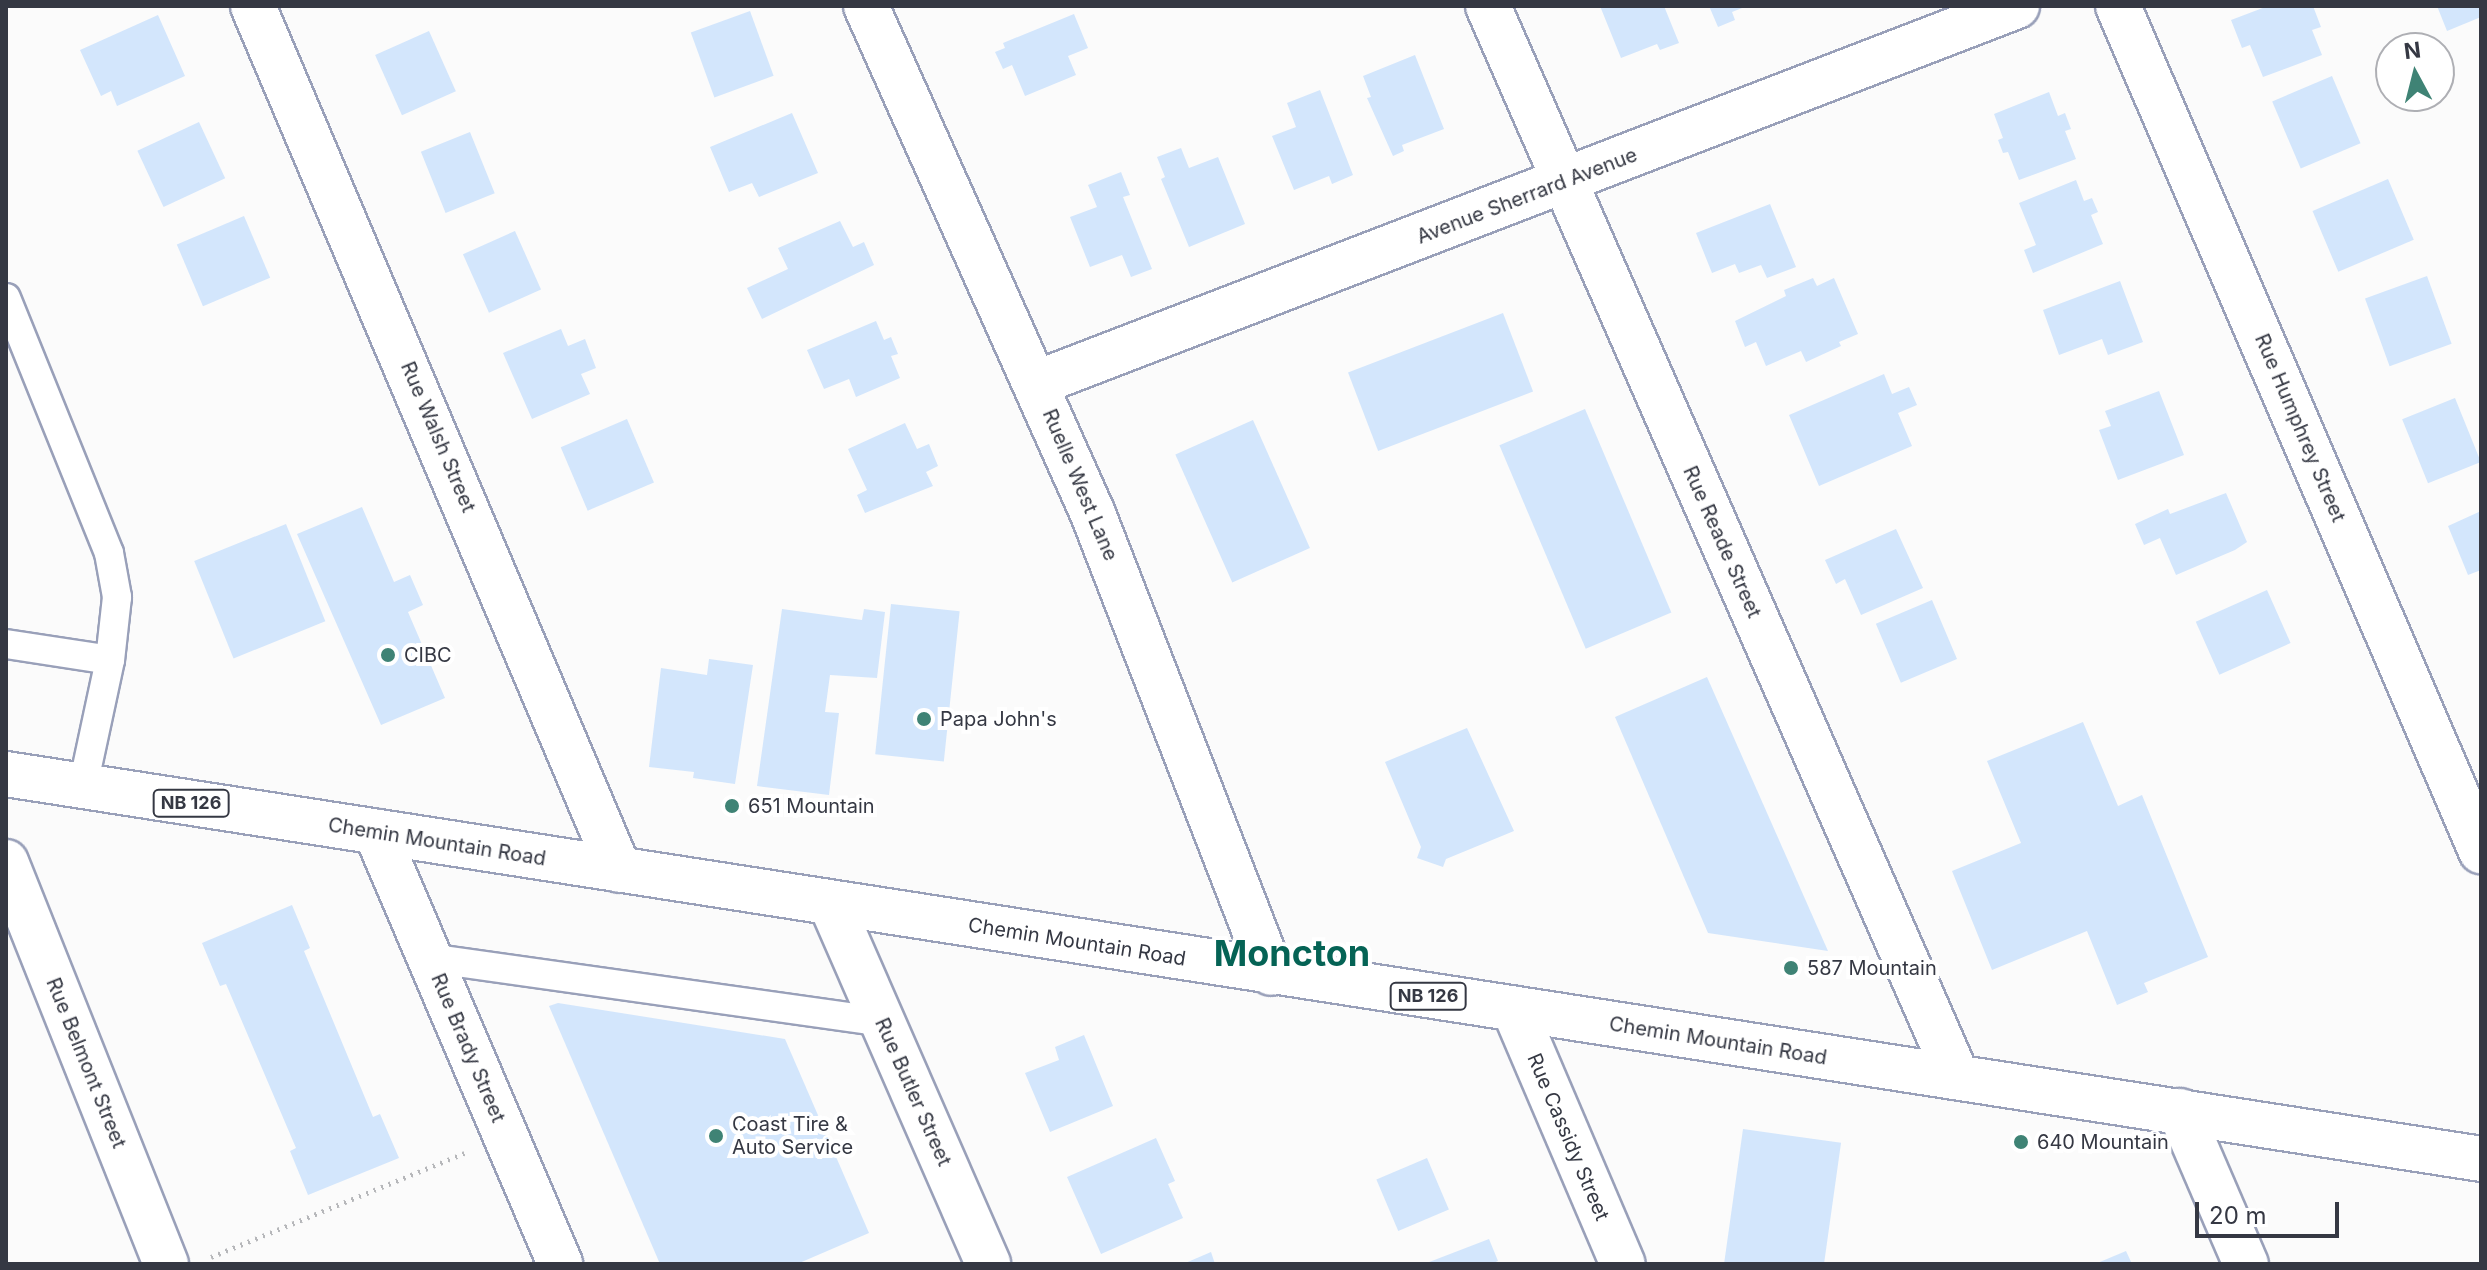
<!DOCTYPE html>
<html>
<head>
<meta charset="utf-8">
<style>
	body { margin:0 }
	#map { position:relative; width:2487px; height:1270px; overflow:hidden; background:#fbfbfb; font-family:Inter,sans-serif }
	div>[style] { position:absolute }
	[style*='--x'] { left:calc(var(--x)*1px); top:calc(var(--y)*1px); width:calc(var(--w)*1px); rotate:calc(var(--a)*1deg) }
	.building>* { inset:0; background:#d3e6fc; transform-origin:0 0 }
	.path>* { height:5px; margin-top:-2.5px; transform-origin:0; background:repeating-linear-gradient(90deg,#b6b7ba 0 2px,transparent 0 8px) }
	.roads { filter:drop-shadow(2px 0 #99a0b9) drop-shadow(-2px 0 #99a0b9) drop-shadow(0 2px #99a0b9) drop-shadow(0 -2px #99a0b9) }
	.lane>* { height:28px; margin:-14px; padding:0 14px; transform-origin:14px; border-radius:14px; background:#fff }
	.street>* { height:44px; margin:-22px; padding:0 22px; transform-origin:22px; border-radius:22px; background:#fff }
	.primary>* { height:44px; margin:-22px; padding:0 22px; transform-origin:22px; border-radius:22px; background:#fff }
	.dots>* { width:22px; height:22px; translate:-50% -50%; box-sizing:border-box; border:4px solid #fff; border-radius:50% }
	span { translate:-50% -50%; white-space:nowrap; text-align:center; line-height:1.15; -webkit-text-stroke:8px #fff; paint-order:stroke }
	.shield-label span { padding:2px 6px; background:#fff; border:2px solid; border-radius:6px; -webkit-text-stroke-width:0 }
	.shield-label { font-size:18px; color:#353843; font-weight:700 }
	.street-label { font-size:20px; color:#353843 }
	.poi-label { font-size:20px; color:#353843 }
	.left { translate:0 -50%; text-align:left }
	.town-label { font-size:36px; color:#056355; font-weight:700 }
	.frame { position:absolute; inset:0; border:8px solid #353843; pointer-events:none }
	.north { position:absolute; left:2375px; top:32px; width:80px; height:80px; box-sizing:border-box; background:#fff; border:2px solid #aeafb4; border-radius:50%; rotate:353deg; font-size:22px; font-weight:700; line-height:32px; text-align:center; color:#353843 }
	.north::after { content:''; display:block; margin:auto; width:28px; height:36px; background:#3f8375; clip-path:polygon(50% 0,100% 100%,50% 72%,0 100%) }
	.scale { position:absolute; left:2195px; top:1202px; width:144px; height:36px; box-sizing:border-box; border:4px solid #353843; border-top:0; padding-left:10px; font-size:24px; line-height:28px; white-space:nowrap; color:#353843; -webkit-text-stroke:6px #fff; paint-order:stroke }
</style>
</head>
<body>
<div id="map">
	<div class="building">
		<div style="clip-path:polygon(1600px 6px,1664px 6px,1679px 43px,1660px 50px,1657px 44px,1621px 58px)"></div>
		<div style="clip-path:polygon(1709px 6px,1747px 6px,1732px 12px,1735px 20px,1718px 27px)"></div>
		<div style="clip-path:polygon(2268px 6px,2313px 6px,2321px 27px,2312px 30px,2322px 55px,2263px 77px,2250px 45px,2242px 48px,2231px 20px)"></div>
		<div style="clip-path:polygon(2437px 6px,2481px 6px,2481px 17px,2447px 31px)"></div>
		<div style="left:750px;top:11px;width:69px;height:63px;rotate:70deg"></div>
		<div style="clip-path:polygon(1074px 14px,1088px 48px,1068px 56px,1076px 75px,1025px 96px,1012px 65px,1003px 69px,995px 52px,1005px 48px,1003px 43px)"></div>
		<div style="clip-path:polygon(158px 15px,185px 76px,117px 106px,111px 91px,101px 96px,80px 50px)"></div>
		<div style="left:429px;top:31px;width:66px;height:59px;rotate:66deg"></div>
		<div style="clip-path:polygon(1415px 55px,1444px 129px,1402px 145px,1404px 151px,1393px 156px,1367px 98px,1371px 97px,1363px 76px)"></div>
		<div style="left:2332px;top:76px;width:73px;height:65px;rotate:67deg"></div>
		<div style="clip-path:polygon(1320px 90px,1353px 175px,1332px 184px,1329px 176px,1294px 190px,1272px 136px,1296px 127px,1287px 103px)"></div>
		<div style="clip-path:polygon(2049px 92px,2058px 116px,2065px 113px,2071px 129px,2065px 131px,2076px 159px,2019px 180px,2008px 152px,2003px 153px,1998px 140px,2003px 138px,1994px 114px)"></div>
		<div style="clip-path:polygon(792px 113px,818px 173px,759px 197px,752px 183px,729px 192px,710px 147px)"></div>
		<div style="left:199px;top:122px;width:62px;height:68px;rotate:65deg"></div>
		<div style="left:470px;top:132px;width:66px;height:53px;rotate:68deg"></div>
		<div style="clip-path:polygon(1181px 148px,1189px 168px,1218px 157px,1245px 224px,1189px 247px,1161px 179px,1165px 177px,1157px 157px)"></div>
		<div style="clip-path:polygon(1121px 172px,1130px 195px,1123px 197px,1152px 269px,1131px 277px,1122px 255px,1090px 267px,1070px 217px,1097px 207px,1088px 185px)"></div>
		<div style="left:2388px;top:179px;width:66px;height:82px;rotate:67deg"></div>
		<div style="clip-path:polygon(2076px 180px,2084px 201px,2092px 198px,2098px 212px,2091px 215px,2103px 244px,2033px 273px,2024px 250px,2036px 245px,2019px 203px)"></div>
		<div style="clip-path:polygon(1770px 204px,1796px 267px,1767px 278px,1761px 265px,1739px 273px,1735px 264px,1712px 273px,1696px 233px)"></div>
		<div style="left:244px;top:216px;width:67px;height:73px;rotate:67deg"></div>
		<div style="clip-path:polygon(840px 221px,853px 247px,864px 242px,874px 265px,762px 319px,747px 288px,788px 269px,778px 248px)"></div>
		<div style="left:515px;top:231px;width:64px;height:57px;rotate:66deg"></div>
		<div style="left:2427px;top:276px;width:72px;height:66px;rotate:70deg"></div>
		<div style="clip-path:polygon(1813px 278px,1817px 286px,1834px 278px,1858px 334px,1839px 342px,1841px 346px,1806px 362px,1801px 351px,1766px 366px,1756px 342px,1745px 347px,1735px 321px,1786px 296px,1784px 290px)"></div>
		<div style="clip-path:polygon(2120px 281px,2143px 342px,2108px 355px,2102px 339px,2059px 355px,2043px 310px)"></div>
		<div style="left:1503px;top:313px;width:84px;height:166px;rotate:69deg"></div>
		<div style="clip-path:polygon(876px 321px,884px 340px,891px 337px,898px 354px,891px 356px,900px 378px,856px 397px,849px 379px,824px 389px,807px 350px)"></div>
		<div style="clip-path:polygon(561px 329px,568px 346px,585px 339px,596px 368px,581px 374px,590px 394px,532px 419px,503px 353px)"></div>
		<div style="clip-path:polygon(1884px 374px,1892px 394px,1909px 387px,1917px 405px,1898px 413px,1912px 446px,1819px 486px,1789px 415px)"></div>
		<div style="clip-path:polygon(2159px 391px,2184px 455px,2118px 480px,2099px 430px,2111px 426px,2105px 411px)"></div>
		<div style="left:2455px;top:398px;width:69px;height:57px;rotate:68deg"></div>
		<div style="left:1585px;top:409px;width:221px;height:93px;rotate:67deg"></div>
		<div style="left:627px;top:419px;width:69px;height:72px;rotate:67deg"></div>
		<div style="left:1253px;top:420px;width:140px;height:85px;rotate:66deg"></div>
		<div style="clip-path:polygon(905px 423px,917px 449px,929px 444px,938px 466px,926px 472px,933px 486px,865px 513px,857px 495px,867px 490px,848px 449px)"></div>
		<div style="clip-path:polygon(2226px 493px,2247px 542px,2235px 550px,2176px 575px,2160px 538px,2144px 545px,2135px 524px,2168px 509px,2170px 514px)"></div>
		<div style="clip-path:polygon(362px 507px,394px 582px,410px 575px,423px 605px,408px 612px,445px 698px,381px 725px,297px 534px)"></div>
		<div style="clip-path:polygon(2481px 511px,2481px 570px,2468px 575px,2448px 526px)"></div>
		<div style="left:286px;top:524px;width:105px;height:99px;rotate:68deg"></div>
		<div style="clip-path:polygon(1896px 529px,1923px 588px,1861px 615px,1845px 579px,1836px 584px,1825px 560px)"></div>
		<div style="left:2267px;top:590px;width:58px;height:78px;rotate:66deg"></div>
		<div style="left:1932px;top:600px;width:64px;height:61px;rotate:67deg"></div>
		<div style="left:891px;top:604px;width:69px;height:151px;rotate:6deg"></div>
		<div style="clip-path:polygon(782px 609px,862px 620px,864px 609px,885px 612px,877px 678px,830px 675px,825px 712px,839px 713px,829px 795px,757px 786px)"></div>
		<div style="clip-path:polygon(709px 659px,753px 665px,735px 784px,693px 778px,694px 772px,649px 767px,661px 668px,707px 675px)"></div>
		<div style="clip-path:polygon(1707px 677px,1828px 951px,1708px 933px,1615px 717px)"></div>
		<div style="clip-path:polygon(2083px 722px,2118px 806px,2142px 795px,2208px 957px,2144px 983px,2148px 992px,2117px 1005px,2087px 931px,1992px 970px,1952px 871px,2021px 843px,1987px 761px)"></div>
		<div style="clip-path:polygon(1467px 728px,1514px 831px,1446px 859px,1443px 867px,1417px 858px,1421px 847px,1385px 762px)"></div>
		<div style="clip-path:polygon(292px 905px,310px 948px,304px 951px,373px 1117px,380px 1114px,399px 1158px,308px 1195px,290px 1151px,296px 1148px,226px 984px,220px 986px,202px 943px)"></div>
		<div style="clip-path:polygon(558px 1003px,785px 1039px,869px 1233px,797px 1264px,660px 1264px,549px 1006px)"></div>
		<div style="clip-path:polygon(1084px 1035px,1113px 1106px,1050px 1132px,1025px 1073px,1059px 1060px,1055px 1047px)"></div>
		<div style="left:1743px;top:1129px;width:99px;height:136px;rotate:8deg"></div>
		<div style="clip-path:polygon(1156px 1138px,1175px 1181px,1168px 1184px,1183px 1218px,1101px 1254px,1067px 1177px)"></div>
		<div style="left:1427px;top:1158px;width:56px;height:55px;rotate:67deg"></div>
		<div style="clip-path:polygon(1489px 1239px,1498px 1261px,1491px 1264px,1424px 1264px)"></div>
		<div style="clip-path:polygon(2126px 1251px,2132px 1264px,2095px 1264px)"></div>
		<div style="clip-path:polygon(1211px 1252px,1215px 1264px,1183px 1264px)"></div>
	</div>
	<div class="path">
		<div style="--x:211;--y:1257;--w:274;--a:-22.3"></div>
	</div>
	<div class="roads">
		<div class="lane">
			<div style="--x:6;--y:298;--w:275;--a:68"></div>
			<div style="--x:109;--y:553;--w:45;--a:79.7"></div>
			<div style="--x:117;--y:597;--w:63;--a:96.3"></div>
			<div style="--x:110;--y:660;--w:129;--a:102.1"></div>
			<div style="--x:6;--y:644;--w:105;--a:8.7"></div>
			<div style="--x:429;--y:958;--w:457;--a:8"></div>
		</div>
		<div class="street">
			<div style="--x:253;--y:6;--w:938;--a:67.04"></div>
			<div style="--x:866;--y:6;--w:556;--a:65.92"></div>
			<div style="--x:1093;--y:514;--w:492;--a:68.8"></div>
			<div style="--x:1488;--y:6;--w:1169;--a:66.35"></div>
			<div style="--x:2118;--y:6;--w:920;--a:66.75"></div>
			<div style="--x:1037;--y:383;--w:1050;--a:-21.04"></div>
			<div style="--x:376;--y:832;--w:470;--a:66.9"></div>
			<div style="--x:6;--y:862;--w:433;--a:68.3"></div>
			<div style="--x:831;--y:904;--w:393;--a:66.4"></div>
			<div style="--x:1514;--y:1009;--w:277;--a:66.9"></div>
			<div style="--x:2180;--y:1111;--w:167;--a:66.7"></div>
		</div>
		<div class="primary">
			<div style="--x:6;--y:774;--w:2505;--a:8.84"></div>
		</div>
	</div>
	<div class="dots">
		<div style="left:388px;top:655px;background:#3f8375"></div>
		<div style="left:924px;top:719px;background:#3f8375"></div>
		<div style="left:732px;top:806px;background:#3f8375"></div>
		<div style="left:1791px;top:968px;background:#3f8375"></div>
		<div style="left:716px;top:1136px;background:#3f8375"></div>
		<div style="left:2021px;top:1142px;background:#3f8375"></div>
	</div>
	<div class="shield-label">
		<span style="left:191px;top:803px">NB 126</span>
		<span style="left:1428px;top:996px">NB 126</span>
	</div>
	<div class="street-label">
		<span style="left:1527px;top:196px;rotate:-21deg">Avenue Sherrard Avenue</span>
		<span style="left:2300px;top:428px;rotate:67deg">Rue Humphrey Street</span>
		<span style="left:438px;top:437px;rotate:67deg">Rue Walsh Street</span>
		<span style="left:1080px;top:485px;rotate:67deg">Ruelle West Lane</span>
		<span style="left:1722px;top:542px;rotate:66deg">Rue Reade Street</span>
		<span style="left:437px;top:842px;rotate:9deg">Chemin Mountain Road</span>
		<span style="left:1077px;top:942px;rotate:9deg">Chemin Mountain Road</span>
		<span style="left:1718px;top:1041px;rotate:9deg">Chemin Mountain Road</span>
		<span style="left:468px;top:1048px;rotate:67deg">Rue Brady Street</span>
		<span style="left:86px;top:1063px;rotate:68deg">Rue Belmont Street</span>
		<span style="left:913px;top:1092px;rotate:66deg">Rue Butler Street</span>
		<span style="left:1568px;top:1137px;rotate:67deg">Rue Cassidy Street</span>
	</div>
	<div class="poi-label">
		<span class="left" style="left:404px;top:655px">CIBC</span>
		<span class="left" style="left:940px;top:719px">Papa John's</span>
		<span class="left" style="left:748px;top:806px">651 Mountain</span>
		<span class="left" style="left:1807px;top:968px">587 Mountain</span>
		<span class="left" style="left:732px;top:1136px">Coast Tire &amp;<br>Auto Service</span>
		<span class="left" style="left:2037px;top:1142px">640 Mountain</span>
	</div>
	<div class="town-label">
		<span style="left:1292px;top:954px">Moncton</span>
	</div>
	<div class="frame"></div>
	<div class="north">N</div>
	<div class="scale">20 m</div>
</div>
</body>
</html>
